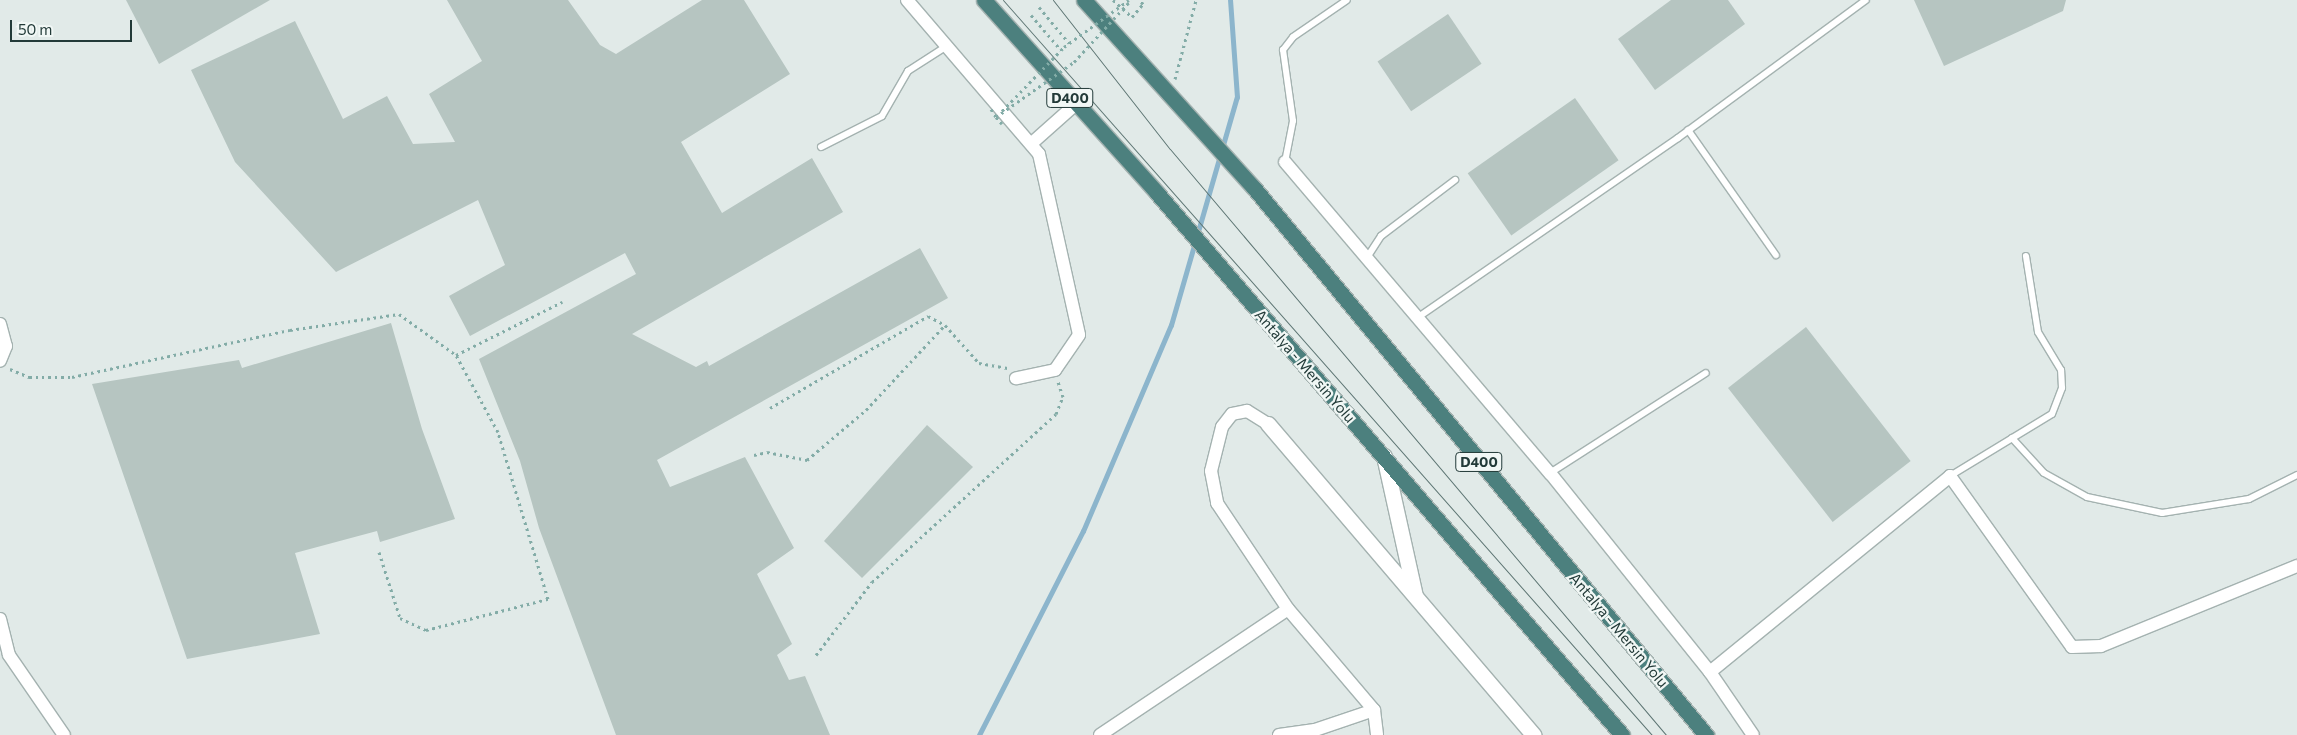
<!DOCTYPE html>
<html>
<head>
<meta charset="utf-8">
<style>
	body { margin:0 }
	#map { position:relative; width:2297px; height:735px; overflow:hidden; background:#e1eae8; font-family:Commissioner,sans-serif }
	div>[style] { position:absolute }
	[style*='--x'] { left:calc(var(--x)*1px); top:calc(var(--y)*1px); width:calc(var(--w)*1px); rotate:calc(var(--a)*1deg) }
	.stream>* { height:5px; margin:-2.5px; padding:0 2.5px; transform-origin:2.5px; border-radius:2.5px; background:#8cb5cc }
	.building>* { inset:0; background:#b6c5c1; transform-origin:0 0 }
	.path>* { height:3px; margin-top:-1.5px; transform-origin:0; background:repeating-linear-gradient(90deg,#83aca7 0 2.5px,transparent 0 6.5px) }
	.roads { filter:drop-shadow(1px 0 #a4b2b0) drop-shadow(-1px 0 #a4b2b0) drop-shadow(0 1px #a4b2b0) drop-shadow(0 -1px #a4b2b0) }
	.service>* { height:6px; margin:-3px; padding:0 3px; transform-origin:3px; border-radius:3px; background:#fff }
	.minor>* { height:12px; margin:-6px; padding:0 6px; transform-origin:6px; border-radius:6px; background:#fff }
	.tertiary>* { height:15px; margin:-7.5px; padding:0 7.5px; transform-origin:7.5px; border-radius:7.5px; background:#fff }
	.trunk>* { height:15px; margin:-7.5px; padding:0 7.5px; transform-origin:7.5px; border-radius:7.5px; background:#4c807e }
	.tram>* { height:1px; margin:-0.5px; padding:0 0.5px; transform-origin:0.5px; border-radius:0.5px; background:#5d7573 }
	.path-bridge>* { height:3px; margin-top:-1.5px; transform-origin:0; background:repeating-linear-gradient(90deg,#83aca7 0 2.5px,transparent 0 6.5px) }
	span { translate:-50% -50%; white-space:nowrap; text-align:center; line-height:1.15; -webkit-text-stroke:4.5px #f1f7f5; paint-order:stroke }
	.shield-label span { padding:1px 4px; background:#f1f7f5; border:1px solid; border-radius:4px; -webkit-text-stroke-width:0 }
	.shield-label { font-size:14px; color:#223a38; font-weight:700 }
	.street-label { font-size:15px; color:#223a38 }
	.scale { position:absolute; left:10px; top:20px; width:122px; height:22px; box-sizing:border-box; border:2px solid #223a38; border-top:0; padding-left:6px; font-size:15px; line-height:18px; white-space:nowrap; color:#223a38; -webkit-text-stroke:4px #f1f7f5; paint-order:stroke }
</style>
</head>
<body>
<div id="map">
	<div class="stream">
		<div style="--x:979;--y:735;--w:229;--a:-63"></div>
		<div style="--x:1083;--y:531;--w:224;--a:-66.9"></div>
		<div style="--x:1171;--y:325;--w:237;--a:-73.9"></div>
		<div style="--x:1237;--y:97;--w:97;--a:-94.1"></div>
	</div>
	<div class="building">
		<div style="clip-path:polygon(126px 0,270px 0,159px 64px)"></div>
		<div style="clip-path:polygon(447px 0,568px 0,600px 45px,616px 54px,702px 0,744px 0,790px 74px,681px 142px,722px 213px,812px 158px,843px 212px,632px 334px,696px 367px,707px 361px,709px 366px,920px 248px,948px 298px,657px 460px,670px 487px,745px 457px,794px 548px,757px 574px,792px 644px,777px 655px,789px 680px,805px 676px,830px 735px,616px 735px,539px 528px,520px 461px,479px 359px,636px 274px,625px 253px,470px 336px,449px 296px,505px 265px,478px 200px,336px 272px,235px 162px,191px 70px,295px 21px,343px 119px,387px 96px,413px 144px,455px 142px,429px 94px,482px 61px)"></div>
		<div style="clip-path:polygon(1671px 0,1728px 0,1745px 24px,1655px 90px,1618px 39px)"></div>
		<div style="clip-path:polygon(1914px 0,2066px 0,2063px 11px,1944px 66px)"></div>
		<div style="left:1448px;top:14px;width:60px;height:85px;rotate:56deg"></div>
		<div style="left:1575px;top:98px;width:76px;height:131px;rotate:55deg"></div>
		<div style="clip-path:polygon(391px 323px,422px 429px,455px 519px,380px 542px,377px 531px,295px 553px,320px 634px,187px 659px,92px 384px,239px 360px,242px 368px)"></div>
		<div style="left:1806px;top:327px;width:170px;height:99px;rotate:52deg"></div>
		<div style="clip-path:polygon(927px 425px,973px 467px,862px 578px,824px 541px)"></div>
	</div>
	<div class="path">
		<div style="--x:1113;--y:0;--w:25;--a:42"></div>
		<div style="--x:1132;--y:17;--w:17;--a:-50"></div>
		<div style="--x:1143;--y:4;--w:5;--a:-127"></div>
		<div style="--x:1039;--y:7;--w:47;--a:50.2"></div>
		<div style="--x:1031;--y:15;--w:46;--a:49.4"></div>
		<div style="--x:1175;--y:79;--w:82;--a:-75.1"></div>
		<div style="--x:10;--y:369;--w:21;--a:23"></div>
		<div style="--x:29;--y:377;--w:43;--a:0"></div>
		<div style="--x:72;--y:377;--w:223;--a:-12.2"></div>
		<div style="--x:290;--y:330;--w:110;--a:-8.4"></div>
		<div style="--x:399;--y:314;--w:70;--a:35.7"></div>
		<div style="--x:456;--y:355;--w:119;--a:-26.6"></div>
		<div style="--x:770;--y:408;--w:183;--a:-30.2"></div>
		<div style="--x:928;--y:316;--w:19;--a:28"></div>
		<div style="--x:754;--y:455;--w:13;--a:-13"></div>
		<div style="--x:767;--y:452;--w:41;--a:11.3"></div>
		<div style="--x:807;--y:460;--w:77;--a:-40.3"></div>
		<div style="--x:866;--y:410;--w:116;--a:-47.1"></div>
		<div style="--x:945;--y:325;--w:51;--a:48.2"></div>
		<div style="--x:979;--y:363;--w:29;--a:10"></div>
		<div style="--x:379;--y:552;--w:69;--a:72.3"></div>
		<div style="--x:400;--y:618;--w:29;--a:25"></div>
		<div style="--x:426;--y:630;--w:126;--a:-14.3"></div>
		<div style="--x:548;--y:599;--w:174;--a:-106.7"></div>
		<div style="--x:498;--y:432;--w:88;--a:-118.6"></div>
		<div style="--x:816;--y:655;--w:92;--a:-52.5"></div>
		<div style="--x:872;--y:582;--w:249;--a:-42.4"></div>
		<div style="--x:1056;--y:414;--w:18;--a:-68"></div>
		<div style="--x:1063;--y:397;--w:16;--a:-108"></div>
	</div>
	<div class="roads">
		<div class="service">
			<div style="--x:1688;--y:130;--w:153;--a:54.9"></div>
			<div style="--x:821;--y:147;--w:68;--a:-26.9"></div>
			<div style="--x:882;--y:116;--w:52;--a:-60"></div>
			<div style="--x:908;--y:71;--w:46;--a:-32.7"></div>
			<div style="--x:1285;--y:162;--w:42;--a:-79"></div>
			<div style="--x:1293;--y:121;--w:72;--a:-98"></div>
			<div style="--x:1283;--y:50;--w:16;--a:-52"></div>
			<div style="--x:1293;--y:37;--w:65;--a:-34.4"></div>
			<div style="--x:1368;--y:256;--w:24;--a:-57"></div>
			<div style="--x:1381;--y:236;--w:93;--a:-37.1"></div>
			<div style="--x:1417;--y:318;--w:317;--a:-34.6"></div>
			<div style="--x:1678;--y:138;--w:233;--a:-36.3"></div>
			<div style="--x:2012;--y:438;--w:47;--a:47.6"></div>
			<div style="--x:2044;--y:473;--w:49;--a:29.2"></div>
			<div style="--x:2087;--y:497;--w:77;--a:12"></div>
			<div style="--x:2162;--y:513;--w:88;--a:-9.1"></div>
			<div style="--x:2249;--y:499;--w:54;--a:-26.6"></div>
			<div style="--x:1550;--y:473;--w:185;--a:-32.7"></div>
			<div style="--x:1950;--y:476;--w:119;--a:-31.3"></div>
			<div style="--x:2052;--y:414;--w:28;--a:-69"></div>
			<div style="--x:2062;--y:388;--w:18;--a:-93"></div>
			<div style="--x:2061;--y:370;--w:44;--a:-121.2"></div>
			<div style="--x:2038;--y:332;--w:77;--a:-99"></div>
		</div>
		<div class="minor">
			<div style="--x:907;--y:0;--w:203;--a:49.4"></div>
			<div style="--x:1039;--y:154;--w:185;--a:77.5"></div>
			<div style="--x:1079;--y:335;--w:42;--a:124.4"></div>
			<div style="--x:1055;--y:370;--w:40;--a:168"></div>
			<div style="--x:1032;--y:143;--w:59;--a:-41.6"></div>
			<div style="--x:1285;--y:162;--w:409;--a:49.6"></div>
			<div style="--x:1550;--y:473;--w:255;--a:51.2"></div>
			<div style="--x:1710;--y:672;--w:76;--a:55.7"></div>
			<div style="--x:0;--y:324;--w:23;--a:75"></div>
			<div style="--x:6;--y:346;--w:16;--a:112"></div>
			<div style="--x:1268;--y:424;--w:25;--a:-148"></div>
			<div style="--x:1247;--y:411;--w:15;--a:169"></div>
			<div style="--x:1232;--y:414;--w:16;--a:128"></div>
			<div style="--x:1222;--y:427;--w:45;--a:104"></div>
			<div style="--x:1211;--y:471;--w:33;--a:79"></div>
			<div style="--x:1217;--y:503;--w:128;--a:56.2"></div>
			<div style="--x:1288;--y:609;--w:133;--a:49.6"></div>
			<div style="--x:1374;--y:710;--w:25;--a:83"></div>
			<div style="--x:0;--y:619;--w:37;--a:76"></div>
			<div style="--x:9;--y:655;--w:97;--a:55.5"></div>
			<div style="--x:1710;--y:672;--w:310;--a:-39.2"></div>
			<div style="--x:1950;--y:476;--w:210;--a:54.5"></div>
			<div style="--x:2072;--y:647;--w:29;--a:-2"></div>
			<div style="--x:2101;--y:646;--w:212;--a:-22.2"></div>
			<div style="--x:1100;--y:735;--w:226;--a:-33.8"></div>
			<div style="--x:1279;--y:735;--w:36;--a:-8"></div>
			<div style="--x:1315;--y:730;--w:62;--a:-18.7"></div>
		</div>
		<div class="tertiary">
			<div style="--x:1268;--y:424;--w:409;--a:49.5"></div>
			<div style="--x:1384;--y:456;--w:143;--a:77.5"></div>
		</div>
		<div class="trunk">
			<div style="--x:984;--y:0;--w:259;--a:48.1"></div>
			<div style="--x:1157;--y:193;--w:714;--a:49.37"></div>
			<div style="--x:1084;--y:0;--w:253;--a:47.9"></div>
			<div style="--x:1254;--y:188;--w:710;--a:50.43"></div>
		</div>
	</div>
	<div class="tram">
		<div style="--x:1003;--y:0;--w:981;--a:48.56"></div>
		<div style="--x:1053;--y:0;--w:189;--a:51.9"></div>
		<div style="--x:1170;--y:149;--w:768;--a:49.75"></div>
	</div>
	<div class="path-bridge">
		<div style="--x:991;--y:109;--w:9;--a:58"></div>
		<div style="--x:996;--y:117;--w:95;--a:-35.2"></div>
		<div style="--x:1074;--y:62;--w:84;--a:-47.4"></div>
		<div style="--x:1002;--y:111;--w:89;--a:-45.9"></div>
		<div style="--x:1064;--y:47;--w:80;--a:-35.9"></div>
		<div style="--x:996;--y:117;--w:9;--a:49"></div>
	</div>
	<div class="shield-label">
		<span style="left:1070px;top:98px">D400</span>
		<span style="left:1479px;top:462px">D400</span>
	</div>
	<div class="street-label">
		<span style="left:1305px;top:366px;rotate:49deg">Antalya - Mersin Yolu</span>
		<span style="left:1619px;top:630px;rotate:50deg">Antalya - Mersin Yolu</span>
	</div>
	<div class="scale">50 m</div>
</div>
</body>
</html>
